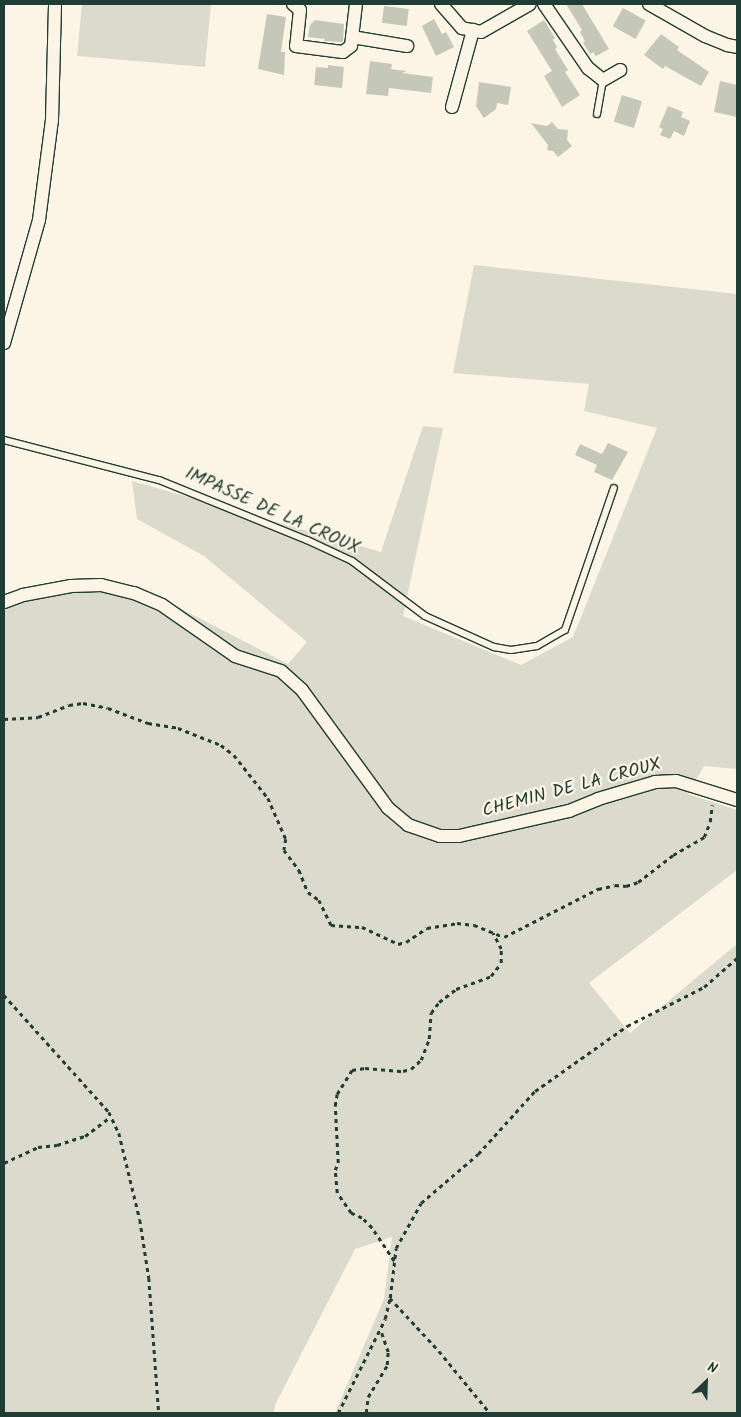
<!DOCTYPE html>
<html>
<head>
<meta charset="utf-8">
<style>
	body { margin:0 }
	#map { position:relative; width:741px; height:1417px; overflow:hidden; background:#fcf5e5; font-family:Kalam,sans-serif }
	div>[style] { position:absolute }
	[style*='--x'] { left:calc(var(--x)*1px); top:calc(var(--y)*1px); width:calc(var(--w)*1px); rotate:calc(var(--a)*1deg) }
	.green>* { inset:0; background:#dcdacc }
	.building>* { inset:0; background:#c5c7b9; transform-origin:0 0 }
	.path>* { height:2.5px; margin-top:-1.25px; transform-origin:0; background:repeating-linear-gradient(90deg,#1f3d34 0 4px,transparent 0 8px) }
	.roads { filter:drop-shadow(1px 0 #1f3d34) drop-shadow(-1px 0 #1f3d34) drop-shadow(0 1px #1f3d34) drop-shadow(0 -1px #1f3d34) }
	.lane>* { height:6px; margin:-3px; padding:0 3px; transform-origin:3px; border-radius:3px; background:#fcf5e5 }
	.street>* { height:12px; margin:-6px; padding:0 6px; transform-origin:6px; border-radius:6px; background:#fcf5e5 }
	span { translate:-50% -50%; white-space:nowrap; text-align:center; line-height:1.15; -webkit-text-stroke:4.5px #fcf5e5; paint-order:stroke }
	.street-label { font-size:18px; color:#1f3d34 }
	.frame { position:absolute; inset:0; border:5px solid #1f3d34; pointer-events:none }
	.north { position:absolute; left:681px; top:1357px; width:50px; height:50px; -webkit-text-stroke:4px #fcf5e5; paint-order:stroke; rotate:24deg; font-size:14px; font-weight:700; line-height:20px; text-align:center; color:#1f3d34 }
	.north::after { content:''; display:block; margin:auto; width:18px; height:22px; background:#1f3d34; clip-path:polygon(50% 0,100% 100%,50% 72%,0 100%) }
</style>
</head>
<body>
<div id="map">
	<div class="green">
		<div style="clip-path:polygon(82px 4px,211px 4px,205px 67px,77px 56px)"></div>
		<div style="clip-path:polygon(474px 265px,737px 294px,737px 769px,704px 766px,688px 794px,737px 810px,737px 870px,589px 983px,630px 1033px,737px 944px,737px 1413px,335px 1413px,384px 1299px,392px 1237px,355px 1249px,275px 1405px,274px 1413px,4px 1413px,4px 607px,56px 591px,143px 589px,288px 664px,307px 642px,204px 556px,137px 519px,132px 481px,381px 552px,423px 426px,443px 428px,403px 616px,521px 665px,573px 637px,657px 428px,584px 411px,589px 384px,453px 373px)"></div>
	</div>
	<div class="building">
		<div style="clip-path:polygon(566px 4px,582px 4px,609px 49px,596px 56px,593px 52px,590px 54px,583px 43px,585px 41px,580px 32px,582px 30px)"></div>
		<div style="left:384px;top:6px;width:25px;height:17px;rotate:7deg"></div>
		<div style="left:623px;top:8px;width:26px;height:21px;rotate:29deg"></div>
		<div style="clip-path:polygon(267px 14px,286px 17px,281px 52px,285px 52px,284px 75px,258px 69px)"></div>
		<div style="clip-path:polygon(434px 19px,442px 34px,446px 32px,454px 47px,436px 56px,422px 26px)"></div>
		<div style="clip-path:polygon(315px 20px,344px 24px,343px 42px,324px 41px,325px 39px,308px 37px,310px 25px)"></div>
		<div style="clip-path:polygon(544px 20px,555px 38px,553px 40px,557px 47px,555px 49px,568px 70px,565px 72px,580px 95px,562px 107px,544px 76px,552px 71px,527px 31px)"></div>
		<div style="clip-path:polygon(661px 34px,679px 47px,677px 50px,709px 72px,701px 86px,665px 66px,663px 69px,644px 55px)"></div>
		<div style="clip-path:polygon(370px 61px,392px 64px,391px 69px,407px 71px,402px 73px,433px 77px,431px 93px,389px 88px,388px 96px,366px 94px)"></div>
		<div style="clip-path:polygon(328px 65px,344px 67px,342px 88px,314px 85px,316px 67px,328px 68px)"></div>
		<div style="clip-path:polygon(720px 81px,737px 85px,737px 117px,714px 112px)"></div>
		<div style="clip-path:polygon(479px 82px,511px 87px,508px 105px,497px 103px,496px 109px,484px 118px,476px 106px)"></div>
		<div style="left:622px;top:95px;width:21px;height:28px;rotate:17deg"></div>
		<div style="clip-path:polygon(668px 106px,683px 112px,681px 117px,690px 121px,684px 136px,674px 131px,670px 139px,660px 135px,663px 129px,659px 127px)"></div>
		<div style="clip-path:polygon(552px 122px,558px 129px,568px 130px,567px 140px,572px 146px,558px 157px,553px 151px,547px 150px,548px 145px,531px 123px,547px 126px)"></div>
		<div style="clip-path:polygon(608px 443px,628px 452px,612px 480px,594px 472px,597px 465px,575px 455px,580px 444px,602px 454px)"></div>
	</div>
	<div class="path">
		<div style="--x:4;--y:719;--w:34;--a:-3"></div>
		<div style="--x:38;--y:717;--w:33;--a:-21"></div>
		<div style="--x:69;--y:705;--w:14;--a:-8"></div>
		<div style="--x:83;--y:703;--w:25;--a:11"></div>
		<div style="--x:108;--y:708;--w:43;--a:20.6"></div>
		<div style="--x:148;--y:723;--w:30;--a:9"></div>
		<div style="--x:178;--y:728;--w:46;--a:21.6"></div>
		<div style="--x:221;--y:745;--w:16;--a:38"></div>
		<div style="--x:234;--y:755;--w:55;--a:51.7"></div>
		<div style="--x:268;--y:798;--w:45;--a:66.3"></div>
		<div style="--x:286;--y:839;--w:11;--a:100"></div>
		<div style="--x:284;--y:850;--w:25;--a:53"></div>
		<div style="--x:299;--y:870;--w:24;--a:68"></div>
		<div style="--x:308;--y:892;--w:14;--a:36"></div>
		<div style="--x:319;--y:900;--w:28;--a:64"></div>
		<div style="--x:331;--y:925;--w:31;--a:4"></div>
		<div style="--x:362;--y:927;--w:40;--a:25"></div>
		<div style="--x:398;--y:944;--w:8;--a:-14"></div>
		<div style="--x:406;--y:942;--w:25;--a:-34"></div>
		<div style="--x:427;--y:928;--w:30;--a:-9"></div>
		<div style="--x:457;--y:923;--w:17;--a:7"></div>
		<div style="--x:474;--y:925;--w:32;--a:22"></div>
		<div style="--x:504;--y:937;--w:106;--a:-27.1"></div>
		<div style="--x:598;--y:889;--w:17;--a:-13"></div>
		<div style="--x:615;--y:885;--w:11;--a:5"></div>
		<div style="--x:626;--y:886;--w:13;--a:-18"></div>
		<div style="--x:638;--y:882;--w:44;--a:-37.6"></div>
		<div style="--x:673;--y:855;--w:36;--a:-30"></div>
		<div style="--x:704;--y:837;--w:16;--a:-68"></div>
		<div style="--x:710;--y:822;--w:17;--a:-83"></div>
		<div style="--x:4;--y:995;--w:157;--a:48.1"></div>
		<div style="--x:109;--y:1112;--w:23;--a:65"></div>
		<div style="--x:119;--y:1133;--w:89;--a:76.4"></div>
		<div style="--x:140;--y:1220;--w:59;--a:81.2"></div>
		<div style="--x:149;--y:1278;--w:135;--a:85.8"></div>
		<div style="--x:4;--y:1163;--w:38;--a:-25"></div>
		<div style="--x:38;--y:1147;--w:19;--a:-6"></div>
		<div style="--x:57;--y:1145;--w:29;--a:-18"></div>
		<div style="--x:85;--y:1136;--w:31;--a:-37"></div>
		<div style="--x:394;--y:1261;--w:40;--a:-124"></div>
		<div style="--x:372;--y:1228;--w:14;--a:-135"></div>
		<div style="--x:362;--y:1218;--w:12;--a:-156"></div>
		<div style="--x:351;--y:1213;--w:24;--a:-125"></div>
		<div style="--x:337;--y:1193;--w:23;--a:-95"></div>
		<div style="--x:335;--y:1170;--w:8;--a:-67"></div>
		<div style="--x:338;--y:1163;--w:57;--a:-93"></div>
		<div style="--x:335;--y:1106;--w:12;--a:-81"></div>
		<div style="--x:337;--y:1094;--w:28;--a:-58"></div>
		<div style="--x:352;--y:1070;--w:13;--a:-9"></div>
		<div style="--x:365;--y:1068;--w:38;--a:5"></div>
		<div style="--x:403;--y:1071;--w:8;--a:-14"></div>
		<div style="--x:411;--y:1069;--w:13;--a:-42"></div>
		<div style="--x:421;--y:1060;--w:22;--a:-69"></div>
		<div style="--x:429;--y:1039;--w:26;--a:-86"></div>
		<div style="--x:431;--y:1013;--w:14;--a:-54"></div>
		<div style="--x:439;--y:1002;--w:21;--a:-37"></div>
		<div style="--x:456;--y:989;--w:37;--a:-20"></div>
		<div style="--x:491;--y:976;--w:16;--a:-52"></div>
		<div style="--x:501;--y:963;--w:14;--a:-90"></div>
		<div style="--x:501;--y:949;--w:18;--a:-117"></div>
		<div style="--x:390;--y:1298;--w:72;--a:47.2"></div>
		<div style="--x:439;--y:1351;--w:80;--a:50.6"></div>
		<div style="--x:338;--y:1413;--w:105;--a:-63.4"></div>
		<div style="--x:385;--y:1319;--w:22;--a:-77"></div>
		<div style="--x:390;--y:1298;--w:50;--a:-83.2"></div>
		<div style="--x:396;--y:1248;--w:51;--a:-60.9"></div>
		<div style="--x:421;--y:1203;--w:75;--a:-40.7"></div>
		<div style="--x:478;--y:1154;--w:85;--a:-47.9"></div>
		<div style="--x:535;--y:1091;--w:113;--a:-35.2"></div>
		<div style="--x:627;--y:1026;--w:86;--a:-26.9"></div>
		<div style="--x:704;--y:987;--w:44;--a:-41.3"></div>
		<div style="--x:366;--y:1413;--w:16;--a:-83"></div>
		<div style="--x:368;--y:1397;--w:37;--a:-59"></div>
		<div style="--x:387;--y:1365;--w:13;--a:-86"></div>
		<div style="--x:388;--y:1352;--w:24;--a:-109"></div>
	</div>
	<div class="roads">
		<div class="lane">
			<div style="--x:597;--y:114;--w:35;--a:-80"></div>
			<div style="--x:4;--y:440;--w:160;--a:14.5"></div>
			<div style="--x:159;--y:480;--w:160;--a:22.1"></div>
			<div style="--x:307;--y:540;--w:50;--a:25"></div>
			<div style="--x:352;--y:561;--w:91;--a:37"></div>
			<div style="--x:425;--y:616;--w:76;--a:24.2"></div>
			<div style="--x:494;--y:647;--w:17;--a:10"></div>
			<div style="--x:511;--y:650;--w:26;--a:-9"></div>
			<div style="--x:537;--y:646;--w:32;--a:-30"></div>
			<div style="--x:565;--y:630;--w:150;--a:-71"></div>
		</div>
		<div class="street">
			<div style="--x:293;--y:4;--w:9;--a:41"></div>
			<div style="--x:300;--y:10;--w:36;--a:96"></div>
			<div style="--x:296;--y:46;--w:47;--a:7.3"></div>
			<div style="--x:343;--y:52;--w:10;--a:-37"></div>
			<div style="--x:351;--y:46;--w:42;--a:-83.2"></div>
			<div style="--x:441;--y:4;--w:32;--a:49"></div>
			<div style="--x:462;--y:28;--w:19;--a:12"></div>
			<div style="--x:481;--y:32;--w:56;--a:-29.7"></div>
			<div style="--x:544;--y:4;--w:78;--a:55.5"></div>
			<div style="--x:588;--y:68;--w:19;--a:39"></div>
			<div style="--x:603;--y:80;--w:20;--a:-30"></div>
			<div style="--x:649;--y:4;--w:64;--a:29.7"></div>
			<div style="--x:705;--y:36;--w:24;--a:22"></div>
			<div style="--x:727;--y:45;--w:10;--a:11"></div>
			<div style="--x:352;--y:37;--w:56;--a:9.3"></div>
			<div style="--x:452;--y:107;--w:80;--a:-74.7"></div>
			<div style="--x:4;--y:343;--w:128;--a:-74.1"></div>
			<div style="--x:39;--y:220;--w:101;--a:-82.6"></div>
			<div style="--x:52;--y:120;--w:116;--a:-88.5"></div>
			<div style="--x:4;--y:602;--w:20;--a:-20"></div>
			<div style="--x:23;--y:595;--w:49;--a:-10.6"></div>
			<div style="--x:71;--y:586;--w:30;--a:-2"></div>
			<div style="--x:101;--y:585;--w:34;--a:14"></div>
			<div style="--x:134;--y:593;--w:30;--a:23"></div>
			<div style="--x:162;--y:605;--w:89;--a:34.9"></div>
			<div style="--x:235;--y:656;--w:48;--a:18.1"></div>
			<div style="--x:281;--y:671;--w:28;--a:42"></div>
			<div style="--x:302;--y:690;--w:146;--a:53.9"></div>
			<div style="--x:388;--y:808;--w:26;--a:40"></div>
			<div style="--x:408;--y:825;--w:34;--a:19"></div>
			<div style="--x:440;--y:836;--w:19;--a:0"></div>
			<div style="--x:459;--y:836;--w:113;--a:-12.8"></div>
			<div style="--x:569;--y:811;--w:31;--a:-22"></div>
			<div style="--x:598;--y:799;--w:59;--a:-16.6"></div>
			<div style="--x:655;--y:782;--w:21;--a:-3"></div>
			<div style="--x:676;--y:781;--w:64;--a:17.3"></div>
		</div>
	</div>
	<div class="street-label">
		<span style="left:272px;top:512px;rotate:24deg">IMPASSE DE LA CROUX</span>
		<span style="left:572px;top:789px;rotate:-15deg">CHEMIN DE LA CROUX</span>
	</div>
	<div class="frame"></div>
	<div class="north">N</div>
</div>
</body>
</html>
